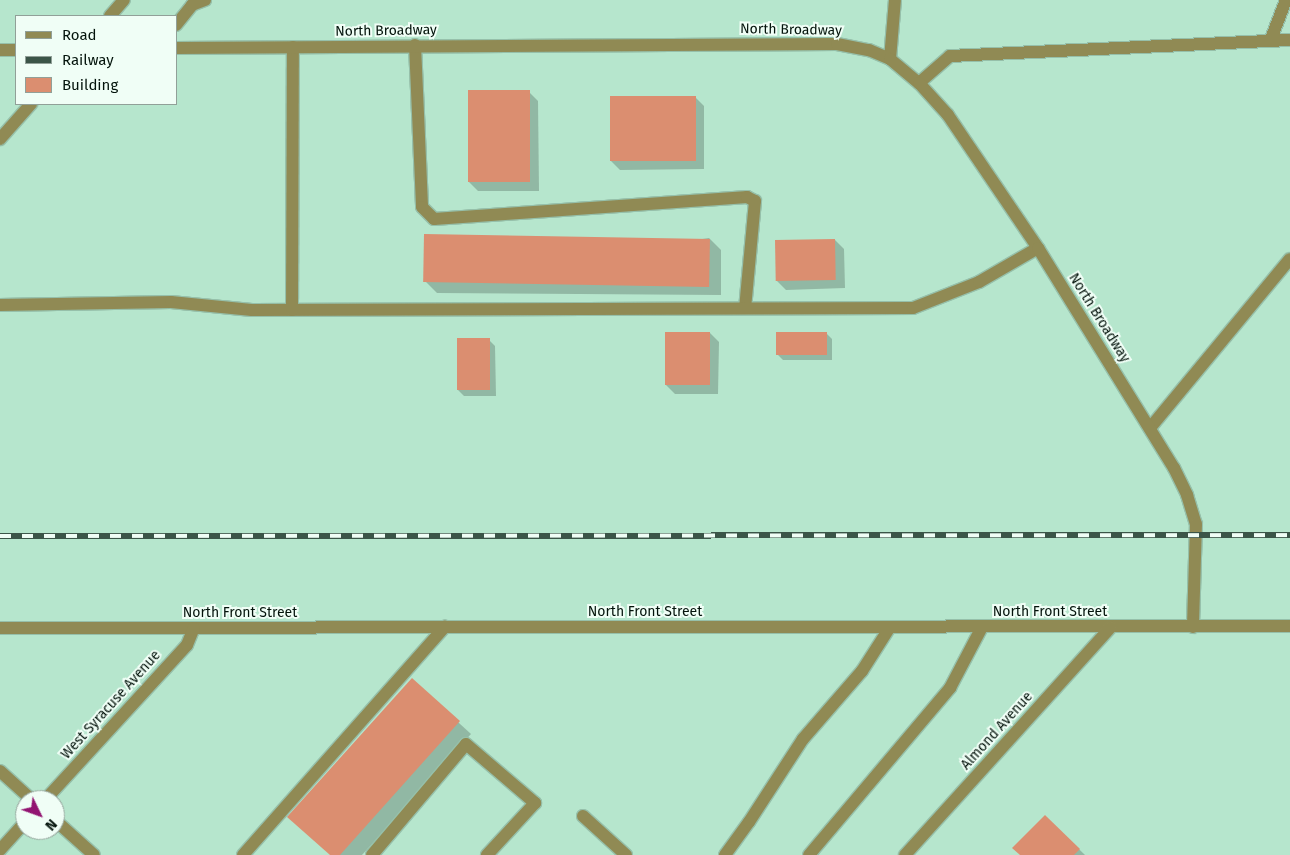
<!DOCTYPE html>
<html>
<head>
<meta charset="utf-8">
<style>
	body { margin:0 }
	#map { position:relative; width:1290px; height:855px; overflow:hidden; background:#b6e6cd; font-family:"Fira Sans",sans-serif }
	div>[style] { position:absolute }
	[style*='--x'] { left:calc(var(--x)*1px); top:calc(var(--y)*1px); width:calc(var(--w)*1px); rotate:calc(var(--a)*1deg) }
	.shadow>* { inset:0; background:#0003 }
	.building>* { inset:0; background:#db8e70; transform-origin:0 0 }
	.roads { filter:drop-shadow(1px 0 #96c0aa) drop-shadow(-1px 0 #96c0aa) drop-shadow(0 1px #96c0aa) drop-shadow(0 -1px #96c0aa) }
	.service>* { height:12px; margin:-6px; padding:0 6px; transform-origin:6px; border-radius:6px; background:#908a54 }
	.minor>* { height:12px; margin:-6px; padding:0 6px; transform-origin:6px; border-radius:6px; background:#908a54 }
	.tertiary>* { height:12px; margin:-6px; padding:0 6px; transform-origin:6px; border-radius:6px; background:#908a54 }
	.rail>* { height:5.5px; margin-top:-2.75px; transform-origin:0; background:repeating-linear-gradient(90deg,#f0fef6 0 11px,#3b5548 0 22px); box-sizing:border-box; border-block:1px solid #3b5548 }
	span { translate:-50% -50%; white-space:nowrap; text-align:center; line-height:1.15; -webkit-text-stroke:4px #f0fef6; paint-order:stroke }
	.street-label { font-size:14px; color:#03130b }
	.legend { position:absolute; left:15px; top:15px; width:162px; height:90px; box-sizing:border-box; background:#f0fef6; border:1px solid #91a098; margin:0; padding:6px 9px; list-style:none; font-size:15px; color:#03130b }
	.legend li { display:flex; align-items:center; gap:10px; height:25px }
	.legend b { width:25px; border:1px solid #91a098 }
	.north { position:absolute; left:15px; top:790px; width:50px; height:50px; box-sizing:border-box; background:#f0fef6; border:1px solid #91a098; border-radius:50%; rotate:132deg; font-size:14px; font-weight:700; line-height:20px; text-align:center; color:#03130b }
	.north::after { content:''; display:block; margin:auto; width:18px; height:22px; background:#921471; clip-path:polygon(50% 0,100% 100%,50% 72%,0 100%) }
</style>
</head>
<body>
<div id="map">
	<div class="shadow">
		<div style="clip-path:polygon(529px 92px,538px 101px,539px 191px,478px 191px,469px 182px)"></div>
		<div style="clip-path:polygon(695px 97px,704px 106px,704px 169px,620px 170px,611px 161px)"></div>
		<div style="clip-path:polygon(709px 238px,721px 250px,721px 295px,437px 293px,425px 281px)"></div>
		<div style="clip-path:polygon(835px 240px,844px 249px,845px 288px,786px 290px,777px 281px)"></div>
		<div style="clip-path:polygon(710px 333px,719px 342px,718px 394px,675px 394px,666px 385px)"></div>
		<div style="clip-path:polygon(826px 333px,832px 339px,832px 360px,783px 360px,777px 354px)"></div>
		<div style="clip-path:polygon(489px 340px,495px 346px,496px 396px,464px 396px,458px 390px)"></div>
		<div style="clip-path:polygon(412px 680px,471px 734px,362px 855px,331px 855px)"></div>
		<div style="clip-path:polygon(1045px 816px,1085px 855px,1021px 855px)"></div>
	</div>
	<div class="building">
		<div style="left:530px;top:90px;width:92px;height:62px;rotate:90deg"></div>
		<div style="left:610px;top:96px;width:86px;height:65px"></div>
		<div style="left:424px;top:234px;width:286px;height:48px;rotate:1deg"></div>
		<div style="left:835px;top:239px;width:41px;height:60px;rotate:89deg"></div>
		<div style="left:665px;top:332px;width:45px;height:53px"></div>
		<div style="left:776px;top:332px;width:51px;height:23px"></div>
		<div style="left:490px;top:338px;width:52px;height:33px;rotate:90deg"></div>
		<div style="clip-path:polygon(412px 678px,460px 721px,340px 855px,330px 855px,287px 817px)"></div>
		<div style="clip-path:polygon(1045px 815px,1080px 849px,1074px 855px,1020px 855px,1012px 848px)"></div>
	</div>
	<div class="roads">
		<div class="service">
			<div style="--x:176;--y:25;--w:26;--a:-51"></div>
			<div style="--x:192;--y:5;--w:14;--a:-21"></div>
			<div style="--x:1271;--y:39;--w:42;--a:-69"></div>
			<div style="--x:415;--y:45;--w:162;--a:87.5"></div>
			<div style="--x:422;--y:207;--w:17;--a:45"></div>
			<div style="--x:434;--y:219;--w:314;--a:-4"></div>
			<div style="--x:747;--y:197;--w:9;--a:27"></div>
			<div style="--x:755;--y:201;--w:107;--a:95.3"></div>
			<div style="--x:890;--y:59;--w:59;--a:-85.2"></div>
			<div style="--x:919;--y:83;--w:41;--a:-41.1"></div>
			<div style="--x:950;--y:56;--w:340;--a:-2.7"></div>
			<div style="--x:0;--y:305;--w:171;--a:-1"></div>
			<div style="--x:171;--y:302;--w:81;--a:5.6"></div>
			<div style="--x:252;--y:310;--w:661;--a:-0.17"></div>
			<div style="--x:913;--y:308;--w:71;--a:-21.5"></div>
			<div style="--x:979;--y:282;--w:68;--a:-30"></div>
			<div style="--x:292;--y:310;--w:263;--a:-89.8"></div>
			<div style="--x:1150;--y:428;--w:219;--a:-50.4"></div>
			<div style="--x:583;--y:816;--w:58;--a:42.2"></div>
			<div style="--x:243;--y:855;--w:305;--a:-48.5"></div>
			<div style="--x:372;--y:855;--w:145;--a:-49.7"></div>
			<div style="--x:466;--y:744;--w:91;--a:40.5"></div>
			<div style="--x:535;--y:803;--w:71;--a:132.7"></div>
			<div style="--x:725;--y:855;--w:41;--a:-54"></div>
			<div style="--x:749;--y:822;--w:99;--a:-57"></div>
			<div style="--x:803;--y:739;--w:90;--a:-49.1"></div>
			<div style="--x:862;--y:671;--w:52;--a:-57.5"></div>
			<div style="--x:809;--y:855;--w:219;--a:-49.8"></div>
			<div style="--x:950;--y:688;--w:69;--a:-62.3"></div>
		</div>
		<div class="minor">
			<div style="--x:176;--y:48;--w:661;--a:-0.35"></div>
			<div style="--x:837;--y:44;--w:33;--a:11"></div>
			<div style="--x:869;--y:50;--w:23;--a:23"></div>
			<div style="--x:890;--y:59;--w:38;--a:40"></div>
			<div style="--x:919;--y:83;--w:43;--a:47.8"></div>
			<div style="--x:948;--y:115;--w:161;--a:55.9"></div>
			<div style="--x:1038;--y:248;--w:259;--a:58.3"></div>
			<div style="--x:1174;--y:468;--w:30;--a:64"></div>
			<div style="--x:1187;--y:495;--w:30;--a:73"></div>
			<div style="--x:1196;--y:524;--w:103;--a:91.7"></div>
			<div style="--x:0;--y:50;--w:16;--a:0"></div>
			<div style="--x:0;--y:628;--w:1290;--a:-0.09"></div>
			<div style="--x:0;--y:771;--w:43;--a:42.2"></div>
			<div style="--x:45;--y:800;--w:210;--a:-47.5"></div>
			<div style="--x:187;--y:645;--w:18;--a:-68"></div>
			<div style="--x:55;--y:820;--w:52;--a:41.9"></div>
			<div style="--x:0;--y:850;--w:38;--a:-48"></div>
			<div style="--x:905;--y:855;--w:307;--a:-47.9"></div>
		</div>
		<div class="tertiary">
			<div style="--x:110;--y:16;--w:21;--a:-49"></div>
			<div style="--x:0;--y:139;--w:47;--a:-48.5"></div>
		</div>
	</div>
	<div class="rail">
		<div style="--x:0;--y:536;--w:1290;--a:-0.04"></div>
	</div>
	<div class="street-label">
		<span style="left:791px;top:30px;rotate:1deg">North Broadway</span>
		<span style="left:386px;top:31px;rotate:-1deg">North Broadway</span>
		<span style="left:1099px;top:318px;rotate:58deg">North Broadway</span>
		<span style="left:645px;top:612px">North Front Street</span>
		<span style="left:1050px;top:612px">North Front Street</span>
		<span style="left:240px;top:613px">North Front Street</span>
		<span style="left:111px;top:705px;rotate:-48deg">West Syracuse Avenue</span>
		<span style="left:997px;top:731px;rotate:-48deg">Almond Avenue</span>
	</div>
	<ul class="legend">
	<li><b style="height:6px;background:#908a54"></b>Road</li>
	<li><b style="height:6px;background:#3b5548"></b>Railway</li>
	<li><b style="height:14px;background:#db8e70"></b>Building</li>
	</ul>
	<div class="north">N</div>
</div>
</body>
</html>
